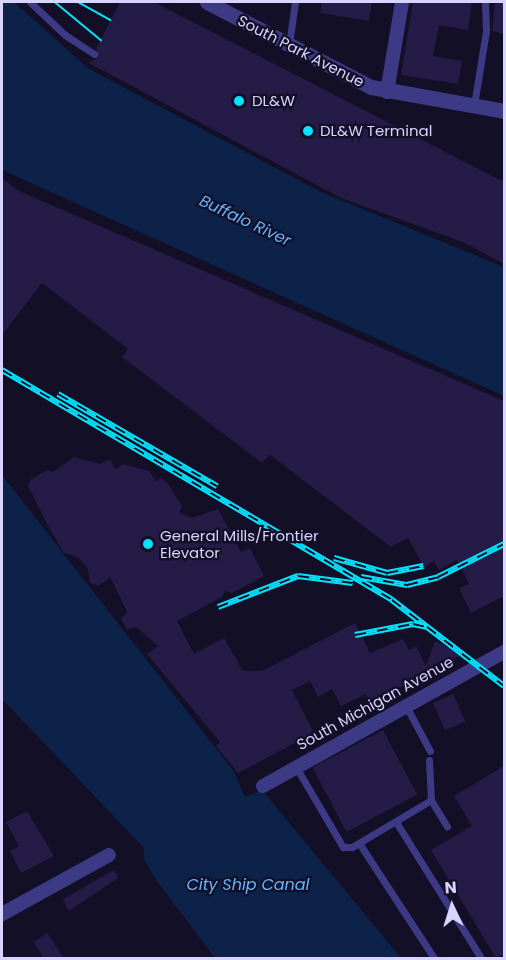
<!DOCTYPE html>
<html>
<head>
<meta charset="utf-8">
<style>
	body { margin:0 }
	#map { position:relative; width:506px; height:960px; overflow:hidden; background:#130f26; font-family:Poppins,sans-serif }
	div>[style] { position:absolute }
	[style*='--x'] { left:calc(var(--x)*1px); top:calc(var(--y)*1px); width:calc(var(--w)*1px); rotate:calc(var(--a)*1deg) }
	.water>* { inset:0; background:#0c2248 }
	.building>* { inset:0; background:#241b47; transform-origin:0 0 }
	.service>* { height:7px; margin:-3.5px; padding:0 3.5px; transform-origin:3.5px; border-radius:3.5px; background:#3d3a85 }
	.minor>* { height:14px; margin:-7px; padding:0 7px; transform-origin:7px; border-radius:7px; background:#3d3a85 }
	.tertiary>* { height:15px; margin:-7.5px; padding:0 7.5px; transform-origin:7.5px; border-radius:7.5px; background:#3d3a85 }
	.tram>* { height:1.5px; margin:-0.75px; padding:0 0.75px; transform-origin:0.75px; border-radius:0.75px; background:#00e5ff }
	.rail>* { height:6px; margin-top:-3px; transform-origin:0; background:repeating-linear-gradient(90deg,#130f26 0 11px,#00e5ff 0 22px); box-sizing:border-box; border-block:2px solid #00e5ff }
	.dots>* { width:16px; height:16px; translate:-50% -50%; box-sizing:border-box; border:3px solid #130f26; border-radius:50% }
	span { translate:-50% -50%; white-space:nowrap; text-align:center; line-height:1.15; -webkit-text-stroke:4.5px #130f26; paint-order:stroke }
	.street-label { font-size:15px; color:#d9d4ff }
	.poi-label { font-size:15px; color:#d9d4ff }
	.left { translate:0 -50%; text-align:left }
	.water-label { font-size:16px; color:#62b6ff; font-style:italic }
	.frame { position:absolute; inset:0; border:3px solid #d9d4ff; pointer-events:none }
	.north { position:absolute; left:422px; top:876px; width:60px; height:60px; -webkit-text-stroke:4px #130f26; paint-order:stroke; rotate:356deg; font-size:16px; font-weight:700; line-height:24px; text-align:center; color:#d9d4ff }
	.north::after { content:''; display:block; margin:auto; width:21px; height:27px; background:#d9d4ff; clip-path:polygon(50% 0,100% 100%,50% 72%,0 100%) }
</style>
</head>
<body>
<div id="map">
	<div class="water">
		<div style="clip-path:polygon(2px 2px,14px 2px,89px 69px,321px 192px,504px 267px,504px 396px,2px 170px)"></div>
		<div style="clip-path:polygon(2px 475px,233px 770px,245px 797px,262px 790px,401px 958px,215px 958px,156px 880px,144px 859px,144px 848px,2px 699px)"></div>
	</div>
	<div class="building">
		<div style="clip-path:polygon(120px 2px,154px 2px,504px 182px,504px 264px,463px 242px,341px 198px,89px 63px,99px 57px,96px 49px)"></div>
		<div style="clip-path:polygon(322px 2px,372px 2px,369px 21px,320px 13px)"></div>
		<div style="clip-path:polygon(413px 2px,472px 2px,468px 30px,439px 25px,433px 56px,462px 61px,458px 84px,401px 75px)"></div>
		<div style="clip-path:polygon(495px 2px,504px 2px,504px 34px,492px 31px)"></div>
		<div style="clip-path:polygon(2px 178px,19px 191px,504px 401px,504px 596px,471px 613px,459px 588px,469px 584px,457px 560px,439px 570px,434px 561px,424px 567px,408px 538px,391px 547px,270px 455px,262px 463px,122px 357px,128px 349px,42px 283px,2px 335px)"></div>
		<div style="clip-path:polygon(74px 457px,100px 464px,110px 459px,115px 469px,123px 464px,149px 471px,156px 481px,162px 478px,169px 485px,182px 506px,180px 513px,192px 518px,218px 509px,241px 552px,250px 548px,264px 576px,232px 593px,225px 591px,222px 597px,177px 621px,194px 654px,224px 638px,243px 671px,262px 671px,355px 623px,370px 653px,403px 639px,409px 650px,416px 646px,426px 666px,435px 641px,463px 654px,370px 703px,366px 694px,341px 706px,332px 689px,318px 697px,310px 681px,292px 690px,314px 733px,238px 773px,216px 746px,220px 742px,147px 654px,158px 646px,136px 627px,127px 630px,121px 619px,127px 612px,110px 577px,99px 586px,90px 583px,88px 569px,78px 557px,64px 553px,49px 528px,28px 486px,30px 480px,47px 470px,53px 472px)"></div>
		<div style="left:453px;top:694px;width:30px;height:22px;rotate:66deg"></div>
		<div style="left:383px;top:730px;width:73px;height:80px;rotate:62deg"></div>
		<div style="clip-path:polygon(504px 766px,504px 954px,496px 958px,431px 850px,472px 826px,454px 796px)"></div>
		<div style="clip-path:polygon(27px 811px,54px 856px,21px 873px,10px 851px,19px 846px,6px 822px)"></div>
		<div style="clip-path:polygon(114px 870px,118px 878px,69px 911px,63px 899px)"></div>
		<div style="clip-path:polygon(47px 933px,58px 949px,63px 958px,44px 958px,33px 942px)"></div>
	</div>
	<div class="service">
		<div style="--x:30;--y:2;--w:48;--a:43.3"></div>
		<div style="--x:65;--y:35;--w:35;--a:33"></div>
		<div style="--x:289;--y:45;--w:43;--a:-82.1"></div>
		<div style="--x:474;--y:105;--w:75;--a:-80.8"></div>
		<div style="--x:486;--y:31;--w:29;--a:-92"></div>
		<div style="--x:406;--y:706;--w:51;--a:61.9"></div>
		<div style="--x:296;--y:767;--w:93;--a:59.6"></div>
		<div style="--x:343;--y:847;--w:9;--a:0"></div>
		<div style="--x:352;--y:847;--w:92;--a:-30.7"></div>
		<div style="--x:431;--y:800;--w:40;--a:-92.9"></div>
		<div style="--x:431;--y:800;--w:31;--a:59"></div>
		<div style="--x:396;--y:822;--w:160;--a:58"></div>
		<div style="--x:359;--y:843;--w:137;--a:56.9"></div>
	</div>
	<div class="minor">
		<div style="--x:387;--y:92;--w:91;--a:-80.5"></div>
		<div style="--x:263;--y:786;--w:276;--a:-29.1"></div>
		<div style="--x:2;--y:914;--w:122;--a:-28.9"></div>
	</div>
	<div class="tertiary">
		<div style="--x:207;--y:2;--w:185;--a:27.4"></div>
		<div style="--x:371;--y:87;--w:135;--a:10.2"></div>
	</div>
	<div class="tram">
		<div style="--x:55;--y:2;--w:60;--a:39.6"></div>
		<div style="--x:78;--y:2;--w:37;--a:29"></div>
	</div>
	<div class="rail">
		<div style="--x:2;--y:370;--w:453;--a:30.5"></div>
		<div style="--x:392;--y:600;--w:141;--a:37.5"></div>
		<div style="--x:58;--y:394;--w:184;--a:30.1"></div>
		<div style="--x:334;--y:558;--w:55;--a:15.8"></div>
		<div style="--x:387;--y:573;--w:37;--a:-11"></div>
		<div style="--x:361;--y:577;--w:47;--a:9.9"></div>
		<div style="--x:407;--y:585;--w:32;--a:-14"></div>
		<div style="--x:438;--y:577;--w:74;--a:-26.6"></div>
		<div style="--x:218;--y:607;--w:86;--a:-21.2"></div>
		<div style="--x:298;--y:576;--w:55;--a:7.3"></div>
		<div style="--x:355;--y:635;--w:59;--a:-10.7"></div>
		<div style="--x:413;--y:624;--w:14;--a:12"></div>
	</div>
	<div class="dots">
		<div style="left:239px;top:101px;background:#00e5ff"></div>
		<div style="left:308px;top:131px;background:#00e5ff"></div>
		<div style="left:148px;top:544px;background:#00e5ff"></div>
	</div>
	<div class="street-label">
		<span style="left:301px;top:51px;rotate:27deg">South Park Avenue</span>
		<span style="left:375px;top:703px;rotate:-29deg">South Michigan Avenue</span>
	</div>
	<div class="poi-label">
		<span class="left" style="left:252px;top:101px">DL&amp;W</span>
		<span class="left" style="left:320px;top:131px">DL&amp;W Terminal</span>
		<span class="left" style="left:160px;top:544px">General Mills/Frontier<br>Elevator</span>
	</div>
	<div class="water-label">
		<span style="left:245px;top:221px;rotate:25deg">Buffalo River</span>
		<span style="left:248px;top:885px">City Ship Canal</span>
	</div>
	<div class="frame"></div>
	<div class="north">N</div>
</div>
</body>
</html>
